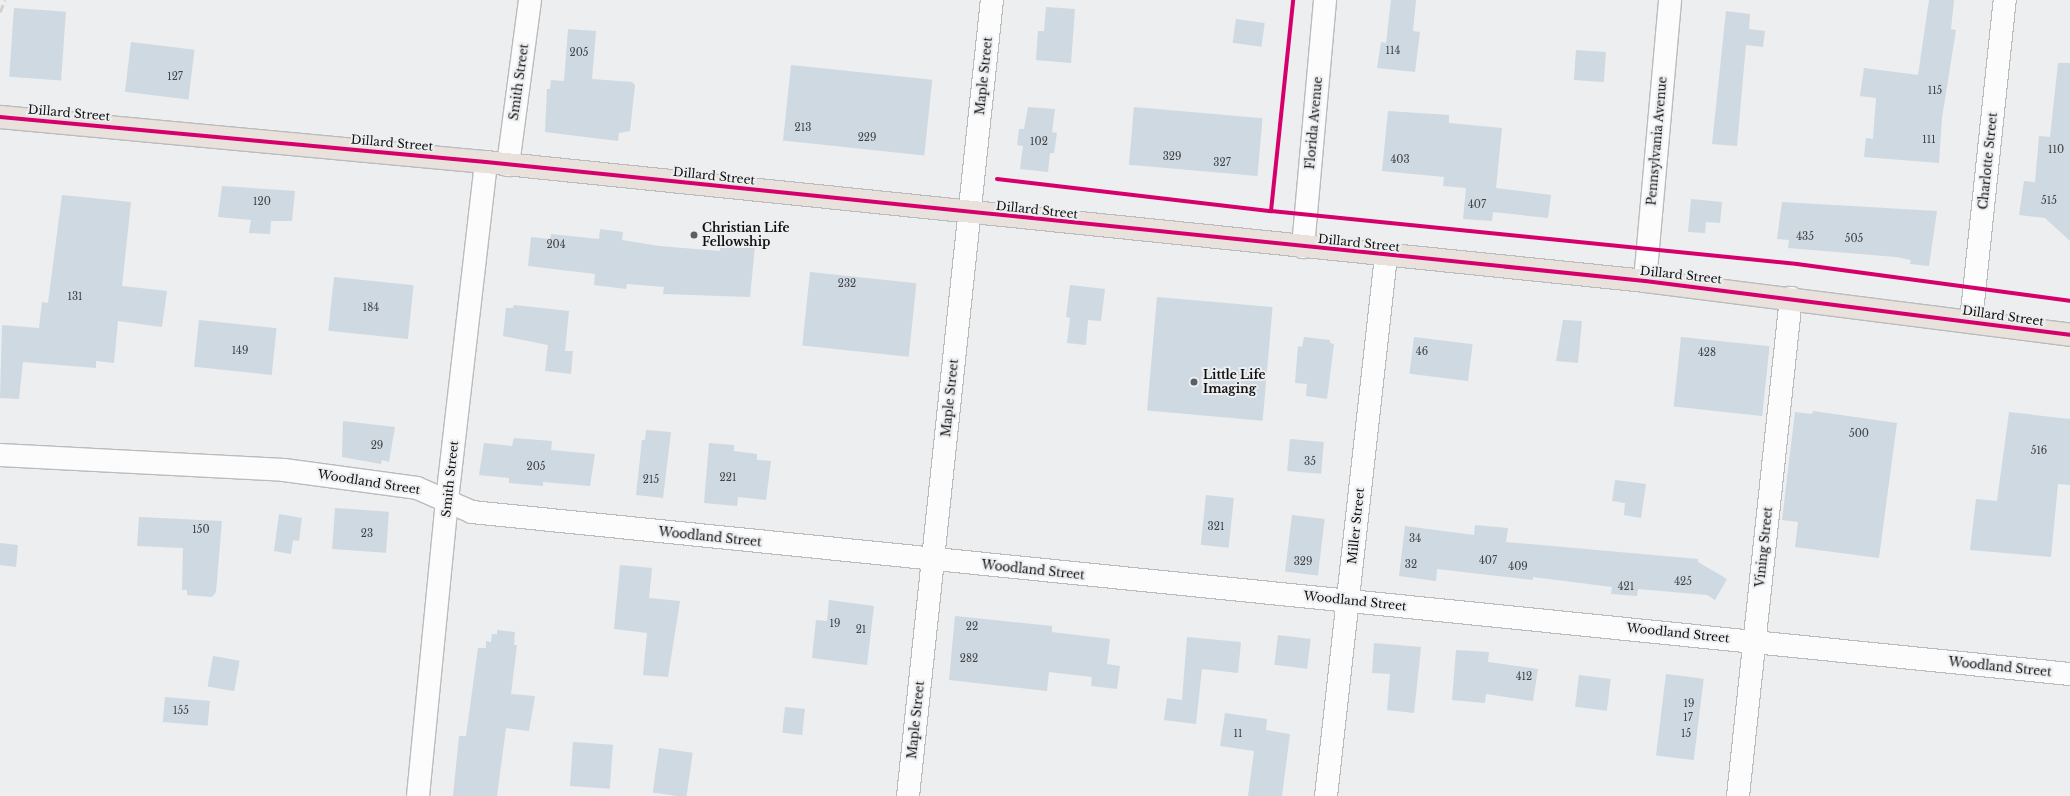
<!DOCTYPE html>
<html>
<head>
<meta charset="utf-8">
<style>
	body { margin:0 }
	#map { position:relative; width:2070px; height:796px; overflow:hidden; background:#edeeef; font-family:"Libre Baskerville",serif }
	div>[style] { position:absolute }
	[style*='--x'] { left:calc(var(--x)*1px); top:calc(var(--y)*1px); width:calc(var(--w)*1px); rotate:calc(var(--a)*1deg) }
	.building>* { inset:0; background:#ced9e1; transform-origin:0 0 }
	.roads { filter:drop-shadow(1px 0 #babbbc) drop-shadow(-1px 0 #babbbc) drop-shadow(0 1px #babbbc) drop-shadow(0 -1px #babbbc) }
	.street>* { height:22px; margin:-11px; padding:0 11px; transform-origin:11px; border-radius:11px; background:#fcfcfd }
	.primary>* { height:22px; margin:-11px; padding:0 11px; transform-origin:11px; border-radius:11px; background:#e8e1dc }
	.rail>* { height:3px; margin-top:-1.5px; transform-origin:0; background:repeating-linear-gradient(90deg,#d1d1d2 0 8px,transparent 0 12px) }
	.cycleway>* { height:4px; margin:-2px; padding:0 2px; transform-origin:2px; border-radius:2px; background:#d6006c }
	.dots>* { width:11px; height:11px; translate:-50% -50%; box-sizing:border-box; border:2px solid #eceef0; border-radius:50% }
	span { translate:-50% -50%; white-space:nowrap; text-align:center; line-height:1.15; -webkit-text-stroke:4px #eceef0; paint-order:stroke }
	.number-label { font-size:10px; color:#404245 }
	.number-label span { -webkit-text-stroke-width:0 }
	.street-label { font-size:12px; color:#101011 }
	.poi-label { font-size:12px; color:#101011; font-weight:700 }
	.left { translate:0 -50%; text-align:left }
</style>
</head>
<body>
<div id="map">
	<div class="building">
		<div style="clip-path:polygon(1391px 0,1416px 0,1413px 31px,1420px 32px,1415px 72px,1377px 68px,1381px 42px,1386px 43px)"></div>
		<div style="clip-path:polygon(1929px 0,1954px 0,1951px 29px,1956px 30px,1942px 118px,1939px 163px,1864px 157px,1866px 138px,1873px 139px,1876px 98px,1860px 96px,1864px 68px,1918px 75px)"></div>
		<div style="clip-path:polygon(1046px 7px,1075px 9px,1071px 63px,1036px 60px,1038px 31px,1044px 31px)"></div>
		<div style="left:14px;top:8px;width:52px;height:69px;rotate:4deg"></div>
		<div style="clip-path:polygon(1726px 11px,1750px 14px,1749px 29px,1765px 31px,1763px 47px,1746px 45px,1737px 146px,1712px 144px)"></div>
		<div style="left:1236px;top:19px;width:29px;height:24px;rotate:8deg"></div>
		<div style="clip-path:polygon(568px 29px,596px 31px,592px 79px,632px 82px,635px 85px,630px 131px,619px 133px,618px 141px,545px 132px,547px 89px,550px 89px,551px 80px,564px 81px)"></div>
		<div style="left:131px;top:42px;width:64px;height:50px;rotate:7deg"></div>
		<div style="left:1576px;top:50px;width:30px;height:30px;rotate:4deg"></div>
		<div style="clip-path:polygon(2058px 63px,2070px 63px,2070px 241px,2045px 218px,2019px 215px,2024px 181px,2035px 182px,2039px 136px,2050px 137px)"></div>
		<div style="left:791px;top:65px;width:142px;height:76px;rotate:6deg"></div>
		<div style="clip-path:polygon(1028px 107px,1055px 109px,1052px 132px,1057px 133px,1054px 153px,1050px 153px,1048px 172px,1020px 169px,1023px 146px,1017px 145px,1019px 129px,1024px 129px)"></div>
		<div style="left:1134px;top:107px;width:129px;height:58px;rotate:5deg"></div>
		<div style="clip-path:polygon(1388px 111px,1449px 115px,1449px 123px,1502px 128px,1496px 188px,1551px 195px,1548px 218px,1493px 212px,1492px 221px,1463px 219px,1466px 188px,1443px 186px,1444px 177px,1382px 171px)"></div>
		<div style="clip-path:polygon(222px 186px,295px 191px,292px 221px,271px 221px,270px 234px,249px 233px,251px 220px,218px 217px)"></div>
		<div style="clip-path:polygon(62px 195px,131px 202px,122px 286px,167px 291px,162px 327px,118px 321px,114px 363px,96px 361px,96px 368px,23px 362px,19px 399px,0 398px,2px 325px,39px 328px,42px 302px,48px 303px)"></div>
		<div style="clip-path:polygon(1691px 199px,1722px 202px,1720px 223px,1706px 222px,1705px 233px,1688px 232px)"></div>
		<div style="clip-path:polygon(1782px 202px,1937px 211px,1929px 266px,1910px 264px,1911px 260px,1896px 257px,1788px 248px,1789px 240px,1777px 239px)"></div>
		<div style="clip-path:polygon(600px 229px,623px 232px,622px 240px,659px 246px,720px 251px,721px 243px,755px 246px,750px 297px,663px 294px,664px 287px,627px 284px,626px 289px,594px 285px,595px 274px,528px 266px,531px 237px,550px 239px,551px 234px,599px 239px)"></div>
		<div style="left:810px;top:272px;width:107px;height:74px;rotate:6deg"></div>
		<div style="left:334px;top:277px;width:80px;height:54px;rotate:6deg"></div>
		<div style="clip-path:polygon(1070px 285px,1105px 289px,1101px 321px,1088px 320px,1086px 345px,1067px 343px,1070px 318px,1066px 317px)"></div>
		<div style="left:1157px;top:297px;width:116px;height:114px;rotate:5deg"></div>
		<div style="clip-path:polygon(514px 305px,569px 311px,565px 351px,573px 351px,571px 374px,545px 371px,548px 345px,503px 336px,506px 308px,513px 308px)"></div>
		<div style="left:199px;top:320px;width:78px;height:47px;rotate:6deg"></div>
		<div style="clip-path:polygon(1563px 320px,1582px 321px,1578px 363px,1556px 361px)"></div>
		<div style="clip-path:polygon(1304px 337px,1330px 340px,1330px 343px,1334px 344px,1327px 399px,1306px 396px,1307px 384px,1295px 383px,1298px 346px,1302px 347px)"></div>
		<div style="left:1414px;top:337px;width:59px;height:37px;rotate:7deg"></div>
		<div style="left:1681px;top:337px;width:89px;height:70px;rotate:6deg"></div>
		<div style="clip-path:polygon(1813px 411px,1897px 423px,1879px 558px,1795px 547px,1798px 522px,1782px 520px,1795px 412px,1812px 414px)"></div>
		<div style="clip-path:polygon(2009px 412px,2070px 419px,2070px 485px,2058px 484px,2051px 557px,1970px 550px,1976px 499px,1997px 501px)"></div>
		<div style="clip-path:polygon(343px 421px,395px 427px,389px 462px,382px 460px,381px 464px,342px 457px)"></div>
		<div style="clip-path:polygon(646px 430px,671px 432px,663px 498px,636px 495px,642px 440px,645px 440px)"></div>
		<div style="clip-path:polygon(514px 438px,552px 441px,551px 450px,595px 454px,590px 486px,543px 482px,543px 486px,509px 483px,509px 478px,479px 475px,484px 443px,512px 446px)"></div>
		<div style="left:1290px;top:439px;width:34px;height:32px;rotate:5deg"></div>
		<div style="clip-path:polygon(709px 443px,734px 445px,734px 451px,757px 454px,757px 460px,771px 461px,766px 500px,738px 497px,737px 506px,704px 503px)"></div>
		<div style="clip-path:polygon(1615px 480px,1646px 484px,1641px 518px,1624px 515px,1625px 503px,1612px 501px)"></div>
		<div style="left:1206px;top:495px;width:28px;height:50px;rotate:6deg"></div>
		<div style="left:335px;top:508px;width:54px;height:41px;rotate:4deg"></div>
		<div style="clip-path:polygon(279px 514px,302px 518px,299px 541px,293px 540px,291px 554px,274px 551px)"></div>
		<div style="left:1292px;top:515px;width:33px;height:57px;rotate:7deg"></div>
		<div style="clip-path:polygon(139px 517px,222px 521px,216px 592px,212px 597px,187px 595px,187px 590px,182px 590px,183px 548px,137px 546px)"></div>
		<div style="clip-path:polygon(1475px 525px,1508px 528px,1506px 542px,1698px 559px,1698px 562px,1727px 579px,1715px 600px,1707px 595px,1638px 589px,1637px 596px,1611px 594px,1612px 587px,1533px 577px,1533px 580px,1437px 569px,1436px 581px,1399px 576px,1405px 526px,1474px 535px)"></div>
		<div style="clip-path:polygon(0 543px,18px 545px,16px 567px,0 565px)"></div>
		<div style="clip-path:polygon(620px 565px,652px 568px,649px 598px,680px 601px,668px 677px,643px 675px,647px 633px,614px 629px)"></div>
		<div style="clip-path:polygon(829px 600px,874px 606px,867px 665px,812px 658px,816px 620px,827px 621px)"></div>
		<div style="clip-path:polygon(955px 616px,1052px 626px,1052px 632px,1110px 639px,1107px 664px,1120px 666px,1117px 689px,1091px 686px,1092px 677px,1049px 672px,1047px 691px,949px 680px)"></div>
		<div style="clip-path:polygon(497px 630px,515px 632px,514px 645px,517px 645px,511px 694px,535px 696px,529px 731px,506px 728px,497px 796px,453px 796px,459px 736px,466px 736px,478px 648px,486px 648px,486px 641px,491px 642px,492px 634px,497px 634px)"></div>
		<div style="left:1278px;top:635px;width:33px;height:30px;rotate:7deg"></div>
		<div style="clip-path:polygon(1187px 637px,1241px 642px,1238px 673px,1202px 669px,1196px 724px,1164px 720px,1167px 698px,1182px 700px)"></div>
		<div style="clip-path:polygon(1374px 643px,1421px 647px,1414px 713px,1387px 710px,1390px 674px,1372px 673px)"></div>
		<div style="clip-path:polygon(1456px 650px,1489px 652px,1488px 662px,1538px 669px,1533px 701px,1486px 694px,1485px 703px,1452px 700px)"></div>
		<div style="left:213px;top:656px;width:27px;height:31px;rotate:10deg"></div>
		<div style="left:1666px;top:674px;width:38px;height:82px;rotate:7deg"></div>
		<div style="left:1579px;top:675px;width:32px;height:32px;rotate:7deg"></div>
		<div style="left:165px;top:697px;width:45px;height:25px;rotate:5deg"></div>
		<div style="left:785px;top:707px;width:20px;height:26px;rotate:6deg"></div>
		<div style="clip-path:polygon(1225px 713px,1267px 719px,1266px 730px,1290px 734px,1282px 796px,1248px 796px,1254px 751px,1220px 746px)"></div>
		<div style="left:573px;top:742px;width:40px;height:44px;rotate:4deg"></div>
		<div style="left:659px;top:748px;width:34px;height:45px;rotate:8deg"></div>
	</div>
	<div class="roads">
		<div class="street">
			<div style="--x:508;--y:165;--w:166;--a:-82.4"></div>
			<div style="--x:1303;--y:247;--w:248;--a:-84.9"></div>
			<div style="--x:1645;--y:281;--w:282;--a:-84.9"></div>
			<div style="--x:1971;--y:321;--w:323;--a:-84"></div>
			<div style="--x:0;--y:455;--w:284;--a:3"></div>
			<div style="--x:284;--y:470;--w:134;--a:7.7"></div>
			<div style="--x:417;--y:488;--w:60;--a:23.6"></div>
			<div style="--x:472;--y:512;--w:1606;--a:5.79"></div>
			<div style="--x:418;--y:796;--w:297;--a:-84.4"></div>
			<div style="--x:447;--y:500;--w:340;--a:-83.4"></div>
			<div style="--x:908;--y:796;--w:800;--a:-83.98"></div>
			<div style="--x:1326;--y:796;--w:543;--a:-83.66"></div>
			<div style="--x:1738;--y:796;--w:501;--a:-83.93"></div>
		</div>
		<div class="primary">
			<div style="--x:0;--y:117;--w:488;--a:5.3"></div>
			<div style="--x:486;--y:162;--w:1165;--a:5.86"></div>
			<div style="--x:1645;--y:281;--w:428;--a:7.2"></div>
		</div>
	</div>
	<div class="rail">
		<div style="--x:0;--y:12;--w:13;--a:-67"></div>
	</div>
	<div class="cycleway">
		<div style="--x:0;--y:117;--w:488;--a:5.3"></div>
		<div style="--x:486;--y:162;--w:1165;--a:5.86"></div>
		<div style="--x:1645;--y:281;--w:428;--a:7.2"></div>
		<div style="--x:997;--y:179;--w:276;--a:6.7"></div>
		<div style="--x:1271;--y:211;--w:212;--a:-84"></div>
		<div style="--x:1271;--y:211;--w:529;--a:5.75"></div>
		<div style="--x:1797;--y:264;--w:275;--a:7.7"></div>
	</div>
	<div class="dots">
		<div style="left:694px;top:235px;background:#5d5e5f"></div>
		<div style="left:1194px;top:382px;background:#5d5e5f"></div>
	</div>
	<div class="number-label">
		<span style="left:1393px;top:51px">114</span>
		<span style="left:579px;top:53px">205</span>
		<span style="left:175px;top:77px">127</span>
		<span style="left:1935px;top:91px">115</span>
		<span style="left:803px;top:128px">213</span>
		<span style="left:867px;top:138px">229</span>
		<span style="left:1929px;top:140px">111</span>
		<span style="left:1039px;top:142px">102</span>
		<span style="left:2056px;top:150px">110</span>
		<span style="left:1172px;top:157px">329</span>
		<span style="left:1400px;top:160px">403</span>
		<span style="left:1222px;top:163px">327</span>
		<span style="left:2049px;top:201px">515</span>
		<span style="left:262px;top:202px">120</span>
		<span style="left:1477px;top:205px">407</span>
		<span style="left:1805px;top:237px">435</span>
		<span style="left:1854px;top:239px">505</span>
		<span style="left:556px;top:245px">204</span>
		<span style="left:847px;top:284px">232</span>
		<span style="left:75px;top:297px">131</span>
		<span style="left:371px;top:308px">184</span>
		<span style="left:240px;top:351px">149</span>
		<span style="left:1422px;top:352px">46</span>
		<span style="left:1707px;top:353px">428</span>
		<span style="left:1859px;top:434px">500</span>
		<span style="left:377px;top:446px">29</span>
		<span style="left:2039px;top:451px">516</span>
		<span style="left:1310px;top:462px">35</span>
		<span style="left:536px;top:467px">205</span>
		<span style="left:728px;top:478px">221</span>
		<span style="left:651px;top:480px">215</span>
		<span style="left:1216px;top:527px">321</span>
		<span style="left:201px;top:530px">150</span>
		<span style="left:367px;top:534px">23</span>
		<span style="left:1415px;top:539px">34</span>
		<span style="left:1488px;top:561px">407</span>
		<span style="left:1303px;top:562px">329</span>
		<span style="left:1411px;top:565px">32</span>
		<span style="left:1518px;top:567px">409</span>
		<span style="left:1683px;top:582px">425</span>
		<span style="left:1626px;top:587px">421</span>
		<span style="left:835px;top:624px">19</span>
		<span style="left:972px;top:627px">22</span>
		<span style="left:861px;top:630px">21</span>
		<span style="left:969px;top:659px">282</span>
		<span style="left:1524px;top:677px">412</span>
		<span style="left:1689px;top:704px">19</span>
		<span style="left:181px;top:711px">155</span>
		<span style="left:1688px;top:718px">17</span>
		<span style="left:1238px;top:734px">11</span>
		<span style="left:1686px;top:734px">15</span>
	</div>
	<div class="street-label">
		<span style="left:984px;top:76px;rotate:-84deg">Maple Street</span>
		<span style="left:519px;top:82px;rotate:-82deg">Smith Street</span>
		<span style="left:69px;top:113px;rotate:5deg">Dillard Street</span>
		<span style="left:1314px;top:123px;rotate:-85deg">Florida Avenue</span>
		<span style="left:1657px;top:141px;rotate:-85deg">Pennsylvania Avenue</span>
		<span style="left:392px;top:143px;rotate:5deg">Dillard Street</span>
		<span style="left:1988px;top:161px;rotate:-84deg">Charlotte Street</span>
		<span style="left:714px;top:176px;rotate:6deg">Dillard Street</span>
		<span style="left:1037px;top:210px;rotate:6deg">Dillard Street</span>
		<span style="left:1359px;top:243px;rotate:6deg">Dillard Street</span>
		<span style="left:1681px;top:275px;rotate:6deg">Dillard Street</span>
		<span style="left:2003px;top:316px;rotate:8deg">Dillard Street</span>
		<span style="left:950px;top:398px;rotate:-84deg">Maple Street</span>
		<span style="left:450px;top:479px;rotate:-84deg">Smith Street</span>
		<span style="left:369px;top:482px;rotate:9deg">Woodland Street</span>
		<span style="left:1356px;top:526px;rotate:-84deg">Miller Street</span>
		<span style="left:710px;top:537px;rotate:6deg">Woodland Street</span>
		<span style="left:1764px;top:547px;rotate:-84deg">Vining Street</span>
		<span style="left:1033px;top:570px;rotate:6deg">Woodland Street</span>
		<span style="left:1355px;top:601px;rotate:6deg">Woodland Street</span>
		<span style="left:1678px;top:633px;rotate:6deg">Woodland Street</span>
		<span style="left:2000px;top:667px;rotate:6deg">Woodland Street</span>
		<span style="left:916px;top:720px;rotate:-84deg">Maple Street</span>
	</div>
	<div class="poi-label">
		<span class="left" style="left:702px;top:235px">Christian Life<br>Fellowship</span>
		<span class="left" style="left:1203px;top:382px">Little Life<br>Imaging</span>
	</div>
</div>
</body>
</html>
